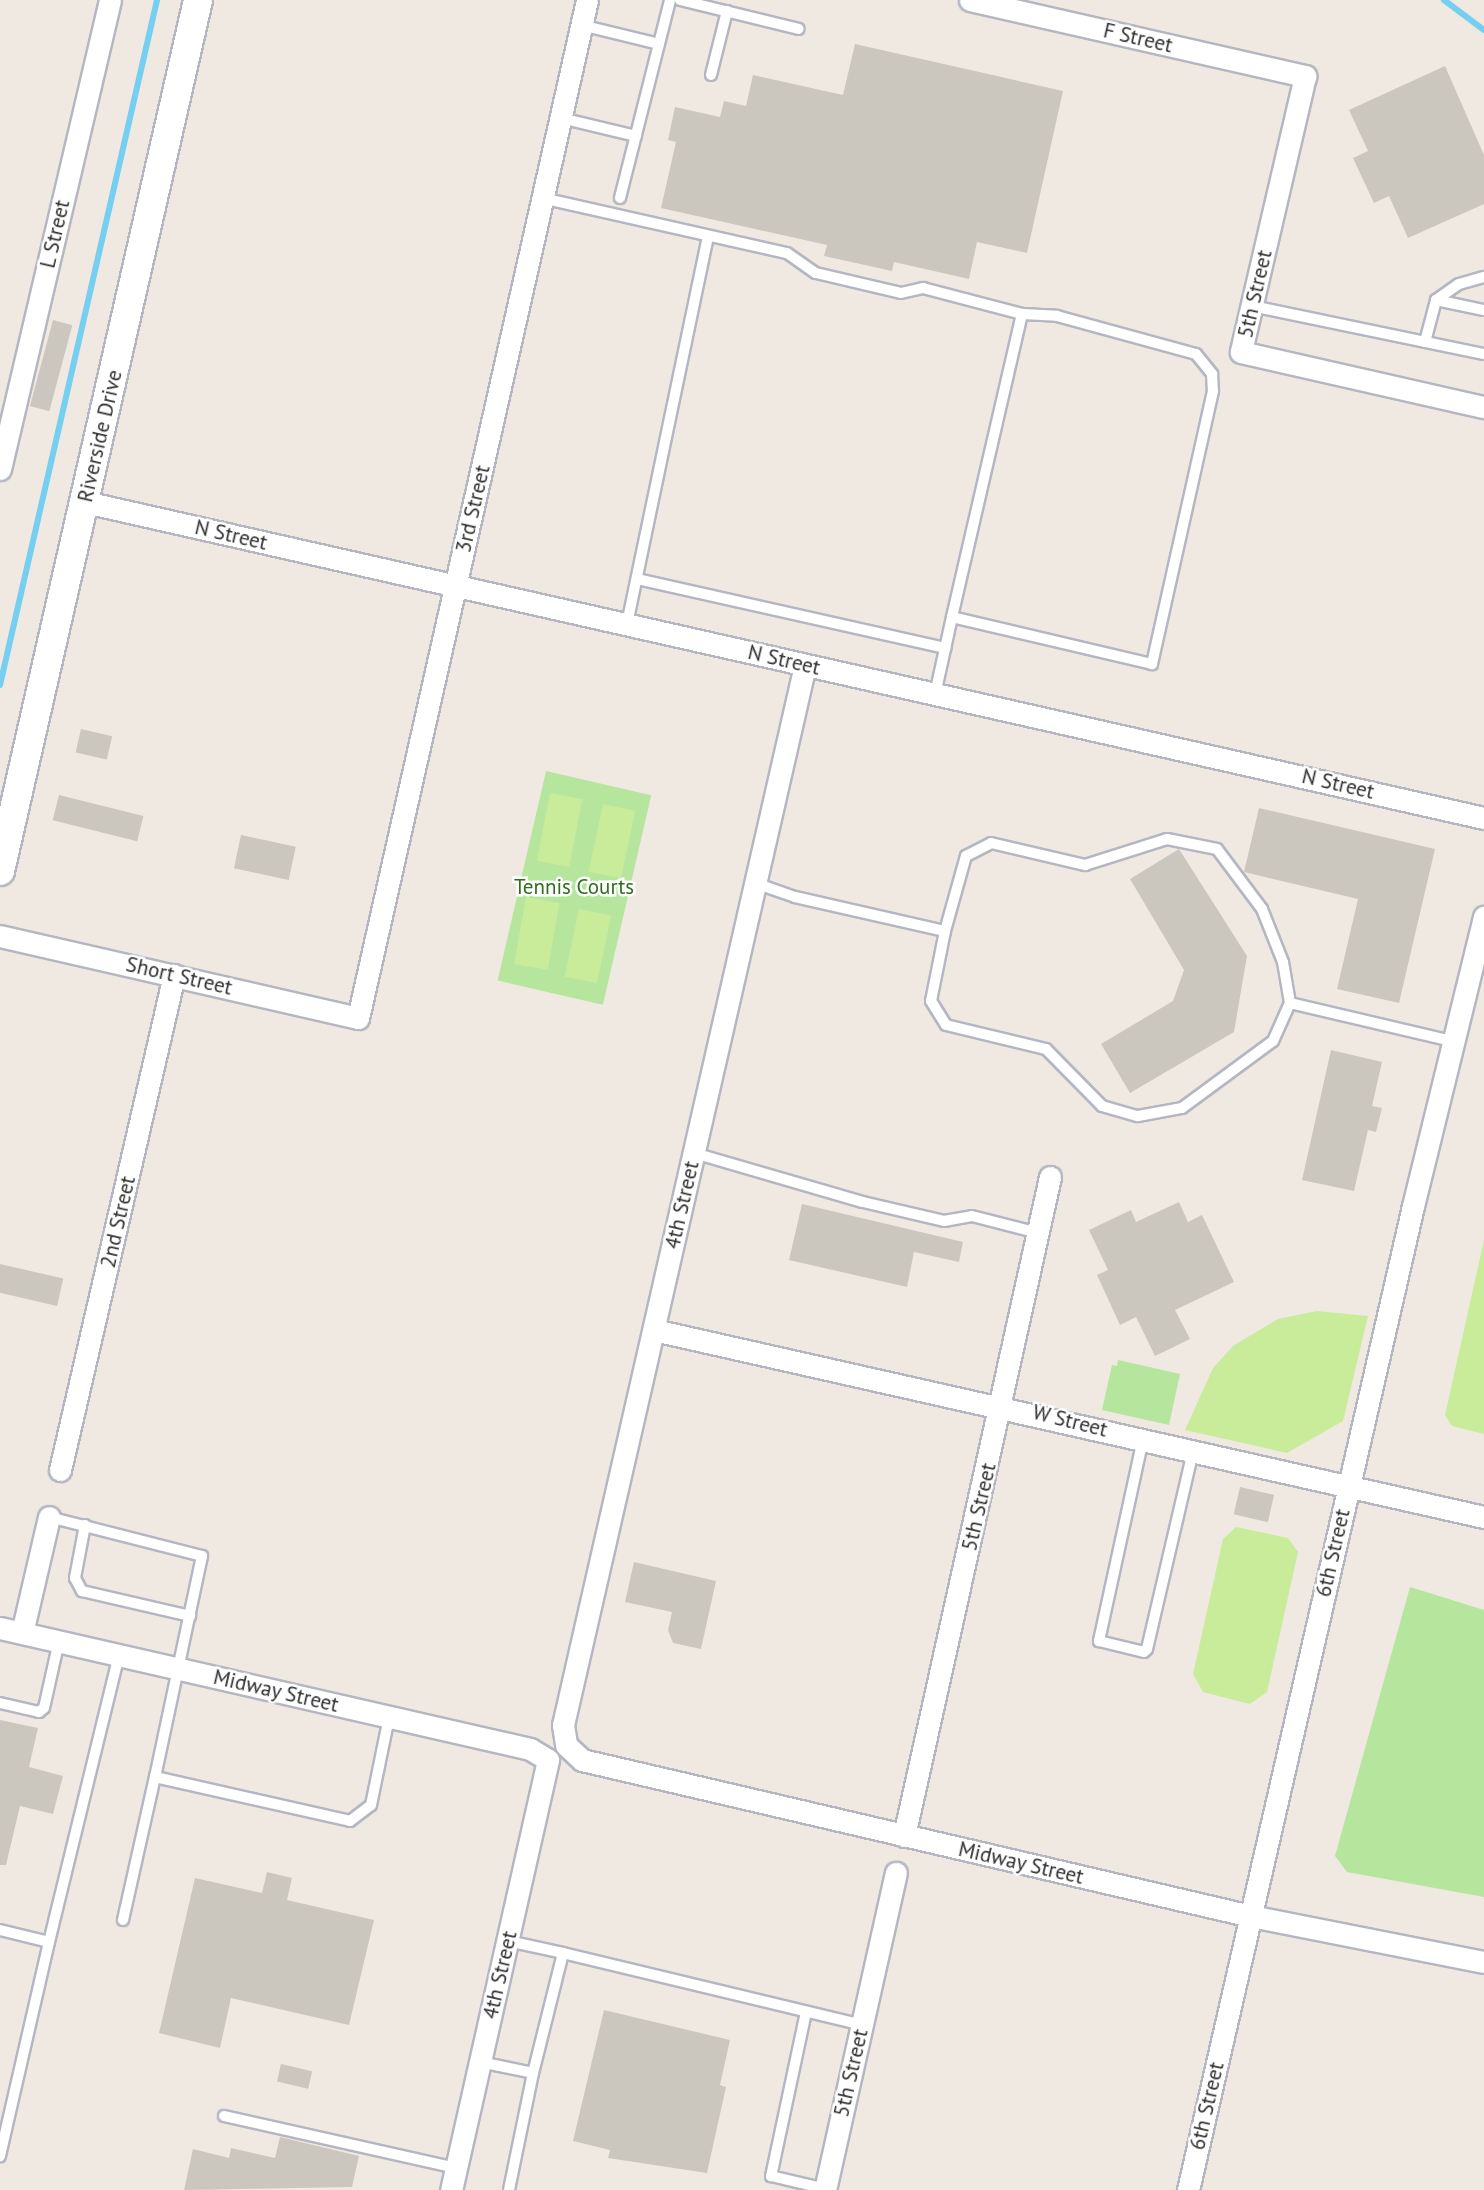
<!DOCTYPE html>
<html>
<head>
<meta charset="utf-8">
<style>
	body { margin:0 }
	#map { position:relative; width:1484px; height:2190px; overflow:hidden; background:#efe9e1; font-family:"PT Sans",sans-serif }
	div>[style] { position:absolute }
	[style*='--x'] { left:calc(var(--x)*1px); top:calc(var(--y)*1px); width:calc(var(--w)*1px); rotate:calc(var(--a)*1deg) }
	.green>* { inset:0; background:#b6e59e; transform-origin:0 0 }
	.pitch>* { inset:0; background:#c9ec9a; transform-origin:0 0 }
	.stream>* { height:6px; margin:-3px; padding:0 3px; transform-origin:3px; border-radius:3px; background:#75cff0 }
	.building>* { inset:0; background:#cbc7bf; transform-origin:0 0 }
	.roads { filter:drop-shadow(2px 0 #b4b7c1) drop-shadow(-2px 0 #b4b7c1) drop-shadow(0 2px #b4b7c1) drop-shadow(0 -2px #b4b7c1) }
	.lane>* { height:10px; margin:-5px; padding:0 5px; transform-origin:5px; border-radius:5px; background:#fff }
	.street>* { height:21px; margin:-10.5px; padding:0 10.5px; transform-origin:10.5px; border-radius:10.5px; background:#fff }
	.secondary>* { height:28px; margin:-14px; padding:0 14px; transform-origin:14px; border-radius:14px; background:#fff }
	span { translate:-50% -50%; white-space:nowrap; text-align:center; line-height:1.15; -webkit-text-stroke:5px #fff; paint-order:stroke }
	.street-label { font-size:21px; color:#2e2e2e }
	.park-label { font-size:21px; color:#2c6e1b }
</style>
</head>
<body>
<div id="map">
	<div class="green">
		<div style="left:546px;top:771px;width:108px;height:215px;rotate:13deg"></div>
		<div style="clip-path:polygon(1118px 1360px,1180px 1374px,1169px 1425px,1102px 1410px,1112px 1365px,1117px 1366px)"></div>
		<div style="clip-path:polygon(1410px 1587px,1484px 1610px,1484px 1897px,1347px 1872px,1335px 1856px)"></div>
	</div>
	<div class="pitch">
		<div style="left:550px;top:793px;width:33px;height:69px;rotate:11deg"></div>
		<div style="left:603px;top:804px;width:33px;height:69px;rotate:12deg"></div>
		<div style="left:526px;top:897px;width:34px;height:68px;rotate:10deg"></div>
		<div style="left:579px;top:909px;width:33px;height:69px;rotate:12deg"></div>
		<div style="clip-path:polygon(1484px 1240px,1484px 1434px,1452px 1426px,1445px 1415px)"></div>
		<div style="clip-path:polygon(1317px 1311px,1368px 1316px,1343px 1421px,1287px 1453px,1185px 1430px,1213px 1368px,1233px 1346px,1278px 1319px)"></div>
		<div style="clip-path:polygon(1236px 1527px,1288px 1538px,1298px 1552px,1267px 1692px,1250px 1704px,1203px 1692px,1193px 1674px,1223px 1539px)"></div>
	</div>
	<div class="stream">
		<div style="--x:1444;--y:0;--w:50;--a:36.9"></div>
		<div style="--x:0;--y:685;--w:703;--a:-77.09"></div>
	</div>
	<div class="building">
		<div style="clip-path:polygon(855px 44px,1063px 91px,1027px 253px,977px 242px,969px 279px,894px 262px,892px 271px,824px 256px,827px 245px,661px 208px,676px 142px,668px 140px,675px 107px,720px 117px,724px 101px,746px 106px,753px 75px,843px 95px)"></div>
		<div style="clip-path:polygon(1445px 66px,1484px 155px,1484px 204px,1408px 238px,1389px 196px,1374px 203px,1353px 158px,1368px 151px,1349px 110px)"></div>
		<div style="left:53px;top:320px;width:20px;height:89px;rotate:15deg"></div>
		<div style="left:81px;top:729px;width:32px;height:24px;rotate:13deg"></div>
		<div style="left:59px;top:795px;width:87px;height:26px;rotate:14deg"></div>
		<div style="clip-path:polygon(1259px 808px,1435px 849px,1399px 1003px,1337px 989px,1358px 899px,1244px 872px)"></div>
		<div style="left:241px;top:835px;width:56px;height:34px;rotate:12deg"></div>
		<div style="clip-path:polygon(1179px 849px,1247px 956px,1234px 1032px,1130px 1093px,1101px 1044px,1173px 1001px,1184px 970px,1130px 879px)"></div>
		<div style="clip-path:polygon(1331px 1050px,1382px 1062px,1372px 1106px,1382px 1108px,1376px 1132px,1368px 1130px,1354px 1191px,1302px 1180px)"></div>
		<div style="clip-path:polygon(1179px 1202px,1188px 1222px,1202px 1215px,1234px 1282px,1175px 1310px,1190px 1339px,1155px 1356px,1136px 1317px,1120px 1325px,1097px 1275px,1108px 1270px,1089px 1230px,1131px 1210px,1136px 1222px)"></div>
		<div style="clip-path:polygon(802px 1204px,963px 1242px,959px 1262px,914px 1252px,907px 1287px,789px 1260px)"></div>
		<div style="left:0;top:1264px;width:65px;height:28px;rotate:13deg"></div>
		<div style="left:1240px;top:1487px;width:35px;height:28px;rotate:13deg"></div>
		<div style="clip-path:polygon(634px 1562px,716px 1581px,701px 1649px,673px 1643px,668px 1630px,672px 1612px,625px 1602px)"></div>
		<div style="clip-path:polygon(0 1720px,38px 1728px,29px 1767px,63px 1776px,53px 1814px,20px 1806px,6px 1865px,0 1865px)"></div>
		<div style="clip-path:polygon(267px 1872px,292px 1878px,287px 1900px,374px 1920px,349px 2025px,231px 1998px,220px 2048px,159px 2033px,195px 1878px,262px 1893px)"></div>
		<div style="clip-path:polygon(604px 2010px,730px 2040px,720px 2085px,726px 2087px,707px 2173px,608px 2158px,610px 2150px,573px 2141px)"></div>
		<div style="left:281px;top:2064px;width:32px;height:18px;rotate:13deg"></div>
		<div style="clip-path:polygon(280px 2137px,359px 2156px,352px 2187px,184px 2190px,193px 2149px,229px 2158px,231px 2148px,275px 2158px)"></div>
	</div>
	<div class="roads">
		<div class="lane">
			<div style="--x:680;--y:0;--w:122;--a:13.7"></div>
			<div style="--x:581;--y:25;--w:80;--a:13.7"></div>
			<div style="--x:711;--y:75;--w:66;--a:-76"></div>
			<div style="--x:561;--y:118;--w:77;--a:13.5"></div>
			<div style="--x:542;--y:198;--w:251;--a:12.7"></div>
			<div style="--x:787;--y:253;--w:35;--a:35"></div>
			<div style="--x:816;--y:273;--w:87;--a:13.2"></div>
			<div style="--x:901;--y:293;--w:23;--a:-13"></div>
			<div style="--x:923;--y:288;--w:102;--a:14.7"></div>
			<div style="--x:1022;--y:314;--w:35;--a:3"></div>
			<div style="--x:1057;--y:316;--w:144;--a:15.3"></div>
			<div style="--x:1196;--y:354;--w:26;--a:51"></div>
			<div style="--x:1212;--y:374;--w:17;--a:87"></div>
			<div style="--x:1213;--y:391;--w:280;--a:102.6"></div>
			<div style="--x:1152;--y:664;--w:205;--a:-166.8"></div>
			<div style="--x:952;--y:617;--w:79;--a:102.4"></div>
			<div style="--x:620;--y:198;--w:204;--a:-75.8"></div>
			<div style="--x:1436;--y:300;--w:49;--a:11.8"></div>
			<div style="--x:1252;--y:306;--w:237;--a:11.7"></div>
			<div style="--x:1425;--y:342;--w:43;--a:-75.3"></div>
			<div style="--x:1436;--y:300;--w:28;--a:-35"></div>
			<div style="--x:1459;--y:284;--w:26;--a:-16"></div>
			<div style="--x:637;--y:579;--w:316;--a:12.6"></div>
			<div style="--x:952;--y:617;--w:311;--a:-77"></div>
			<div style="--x:627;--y:624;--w:396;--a:-78.2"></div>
			<div style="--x:755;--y:883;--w:42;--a:19.3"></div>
			<div style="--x:795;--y:897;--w:154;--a:12.8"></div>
			<div style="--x:945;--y:931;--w:78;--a:-74.4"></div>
			<div style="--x:966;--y:856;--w:28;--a:-27"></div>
			<div style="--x:991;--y:843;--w:97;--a:13.2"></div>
			<div style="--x:1085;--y:865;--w:86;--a:-17.6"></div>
			<div style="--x:1167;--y:839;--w:51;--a:11.3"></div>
			<div style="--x:1217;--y:849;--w:75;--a:53.1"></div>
			<div style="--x:1262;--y:909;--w:57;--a:68.4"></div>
			<div style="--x:1283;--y:962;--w:42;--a:80.3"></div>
			<div style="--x:1290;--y:1003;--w:166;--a:13.2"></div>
			<div style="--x:945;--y:931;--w:71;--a:101.3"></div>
			<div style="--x:931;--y:1001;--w:28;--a:58"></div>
			<div style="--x:946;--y:1025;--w:103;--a:13.5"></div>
			<div style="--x:1046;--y:1049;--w:80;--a:45.5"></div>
			<div style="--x:1102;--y:1106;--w:37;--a:16"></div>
			<div style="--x:1138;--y:1116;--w:45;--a:-10.3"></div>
			<div style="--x:1182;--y:1108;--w:113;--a:-36.4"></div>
			<div style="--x:1273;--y:1041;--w:42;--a:-65.9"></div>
			<div style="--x:694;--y:1153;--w:176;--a:16.2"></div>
			<div style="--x:863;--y:1202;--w:83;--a:13.2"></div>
			<div style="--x:944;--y:1221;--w:28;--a:-10"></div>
			<div style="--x:972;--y:1216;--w:68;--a:14.4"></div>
			<div style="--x:1143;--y:1439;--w:207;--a:102.3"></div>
			<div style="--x:1099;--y:1641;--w:46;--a:13.7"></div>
			<div style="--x:1144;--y:1652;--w:4;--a:-45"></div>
			<div style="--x:1147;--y:1649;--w:203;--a:-76.9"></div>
			<div style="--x:49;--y:1517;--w:158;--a:14.3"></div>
			<div style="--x:202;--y:1556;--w:226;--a:102"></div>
			<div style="--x:155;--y:1777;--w:200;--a:12.7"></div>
			<div style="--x:350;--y:1821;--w:26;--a:-37"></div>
			<div style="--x:371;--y:1805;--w:90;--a:-78.4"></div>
			<div style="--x:85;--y:1525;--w:54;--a:100.7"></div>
			<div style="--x:75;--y:1578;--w:15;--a:62"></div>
			<div style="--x:82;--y:1591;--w:111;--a:13"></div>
			<div style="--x:0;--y:1703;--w:40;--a:13"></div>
			<div style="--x:39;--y:1712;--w:6;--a:-39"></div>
			<div style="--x:44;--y:1708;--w:69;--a:-77.4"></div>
			<div style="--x:123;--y:1920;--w:147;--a:-77.4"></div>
			<div style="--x:0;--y:1930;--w:50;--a:13.8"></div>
			<div style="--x:49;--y:1942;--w:220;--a:102.9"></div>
			<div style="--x:508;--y:1941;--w:56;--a:12.3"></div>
			<div style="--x:563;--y:1953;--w:124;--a:104"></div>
			<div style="--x:49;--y:1942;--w:295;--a:-76.3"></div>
			<div style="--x:563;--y:1953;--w:308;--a:13.5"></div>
			<div style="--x:806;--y:2012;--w:168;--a:102"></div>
			<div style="--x:771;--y:2176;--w:57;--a:13.3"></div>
			<div style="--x:480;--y:2062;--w:54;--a:11.7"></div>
			<div style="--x:533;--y:2073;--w:119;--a:101.6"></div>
			<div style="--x:224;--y:2116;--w:238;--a:12.6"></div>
		</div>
		<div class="street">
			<div style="--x:970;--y:0;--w:344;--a:12.8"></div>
			<div style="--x:1305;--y:76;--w:283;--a:103.1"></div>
			<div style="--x:1241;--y:352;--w:249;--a:12.8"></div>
			<div style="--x:0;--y:469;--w:482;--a:-76.8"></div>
			<div style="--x:85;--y:502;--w:1434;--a:12.73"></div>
			<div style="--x:805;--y:665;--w:1087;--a:102.86"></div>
			<div style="--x:563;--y:1725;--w:20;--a:81"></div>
			<div style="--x:566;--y:1745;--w:22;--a:43"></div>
			<div style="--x:582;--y:1760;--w:687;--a:13.13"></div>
			<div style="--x:1251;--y:1916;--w:237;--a:11.2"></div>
			<div style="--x:0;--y:936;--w:367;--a:12.9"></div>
			<div style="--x:358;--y:1018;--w:1043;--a:-77.32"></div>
			<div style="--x:654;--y:1330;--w:851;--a:12.7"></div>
			<div style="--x:60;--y:1470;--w:508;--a:-77.03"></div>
			<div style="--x:0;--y:1628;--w:544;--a:12.86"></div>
			<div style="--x:530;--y:1749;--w:21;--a:31"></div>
			<div style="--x:548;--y:1760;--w:441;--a:102.7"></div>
			<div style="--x:22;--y:1633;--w:119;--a:-76.9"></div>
			<div style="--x:904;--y:1836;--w:675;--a:-77.51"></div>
			<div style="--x:825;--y:2190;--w:325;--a:-77.4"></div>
			<div style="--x:1188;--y:2190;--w:1009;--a:-77.12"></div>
			<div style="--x:1413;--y:1206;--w:298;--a:-76.2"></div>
		</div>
		<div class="secondary">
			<div style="--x:0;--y:871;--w:893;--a:-77.19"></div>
		</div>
	</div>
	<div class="street-label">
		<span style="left:1138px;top:38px;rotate:13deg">F Street</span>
		<span style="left:55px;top:234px;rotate:-77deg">L Street</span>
		<span style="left:1255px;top:294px;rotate:-77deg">5th Street</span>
		<span style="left:100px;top:436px;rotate:-77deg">Riverside Drive</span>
		<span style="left:473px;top:509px;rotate:-77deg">3rd Street</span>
		<span style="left:231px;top:535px;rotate:13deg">N Street</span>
		<span style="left:784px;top:660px;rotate:13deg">N Street</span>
		<span style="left:1338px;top:784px;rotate:13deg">N Street</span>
		<span style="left:179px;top:976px;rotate:13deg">Short Street</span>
		<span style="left:682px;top:1205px;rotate:-77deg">4th Street</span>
		<span style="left:118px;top:1222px;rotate:-77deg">2nd Street</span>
		<span style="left:1070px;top:1421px;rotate:14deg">W Street</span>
		<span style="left:979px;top:1507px;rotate:-77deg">5th Street</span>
		<span style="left:1333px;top:1553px;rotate:-77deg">6th Street</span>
		<span style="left:276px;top:1691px;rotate:13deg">Midway Street</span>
		<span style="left:1021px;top:1863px;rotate:13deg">Midway Street</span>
		<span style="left:500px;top:1975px;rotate:-77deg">4th Street</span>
		<span style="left:851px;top:2073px;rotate:-77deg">5th Street</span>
		<span style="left:1207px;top:2106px;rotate:-77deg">6th Street</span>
	</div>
	<div class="park-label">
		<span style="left:574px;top:887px">Tennis Courts</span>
	</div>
</div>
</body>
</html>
